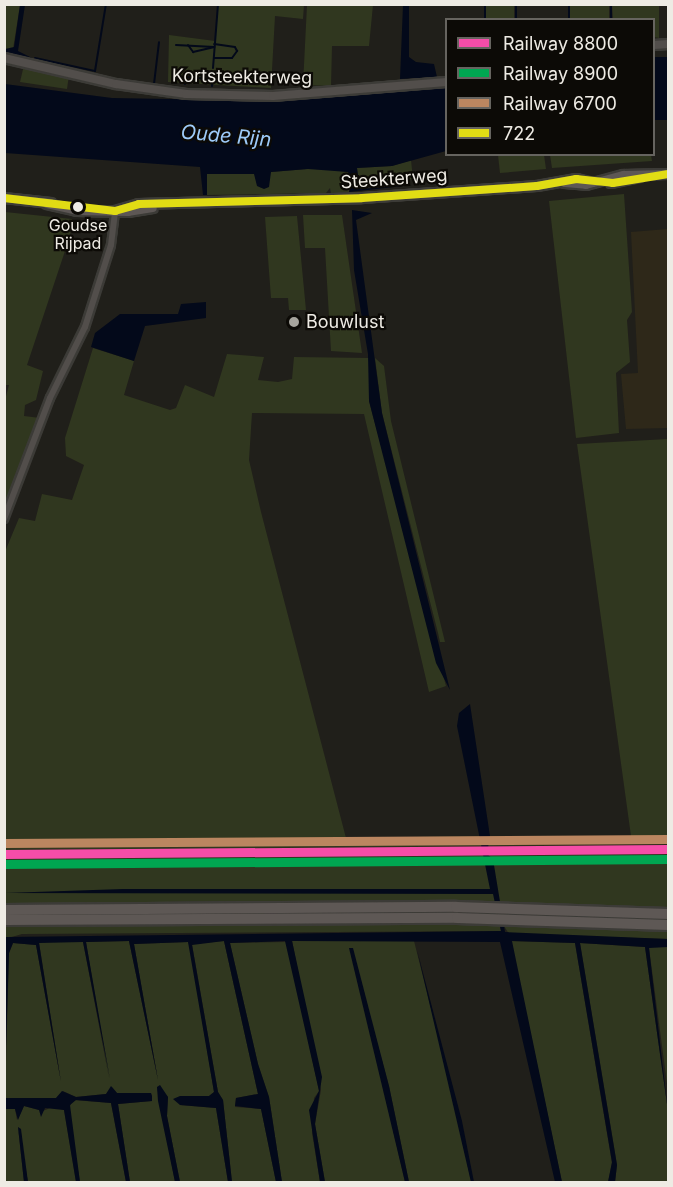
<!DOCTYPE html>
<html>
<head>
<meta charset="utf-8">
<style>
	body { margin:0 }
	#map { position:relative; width:673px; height:1187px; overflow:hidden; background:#201f1a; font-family:Inter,sans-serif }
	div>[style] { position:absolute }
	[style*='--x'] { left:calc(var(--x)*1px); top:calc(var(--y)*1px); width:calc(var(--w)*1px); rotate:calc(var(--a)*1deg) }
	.built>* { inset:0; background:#2e2819; transform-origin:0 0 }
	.green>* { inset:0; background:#30371f; transform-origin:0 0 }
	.water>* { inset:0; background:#03091a; transform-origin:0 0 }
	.stream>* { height:2px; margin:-1px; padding:0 1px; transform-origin:1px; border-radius:1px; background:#03091a }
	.roads { filter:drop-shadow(2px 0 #3c3b37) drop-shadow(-2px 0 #3c3b37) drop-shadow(0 2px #3c3b37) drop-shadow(0 -2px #3c3b37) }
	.minor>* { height:6px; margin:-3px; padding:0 3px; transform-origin:3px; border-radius:3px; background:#524e4b }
	.tertiary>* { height:8px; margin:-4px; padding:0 4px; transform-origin:4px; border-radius:4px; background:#524e4b }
	.secondary>* { height:8px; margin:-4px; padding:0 4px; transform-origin:4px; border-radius:4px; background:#5d5755 }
	.trunk>* { height:10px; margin:-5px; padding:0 5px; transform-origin:5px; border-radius:5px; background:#5e5855 }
	.bus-1>* { height:8px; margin:-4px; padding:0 4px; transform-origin:4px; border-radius:4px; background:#e1dc14 }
	.rail-1>* { height:9px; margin:-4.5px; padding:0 4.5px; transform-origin:4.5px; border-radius:4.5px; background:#f54da8 }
	.rail-2>* { height:9px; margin:-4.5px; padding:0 4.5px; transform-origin:4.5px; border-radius:4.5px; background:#00a651 }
	.rail-3>* { height:9px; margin:-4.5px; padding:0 4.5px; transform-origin:4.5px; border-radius:4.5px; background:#bb8660 }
	.dots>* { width:16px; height:16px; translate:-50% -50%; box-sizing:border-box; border:3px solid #0c0a06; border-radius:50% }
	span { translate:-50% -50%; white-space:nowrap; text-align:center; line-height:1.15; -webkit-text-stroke:4.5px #0c0a06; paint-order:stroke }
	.bus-label { font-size:16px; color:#eeebe4 }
	.street-label { font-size:18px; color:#eeebe4 }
	.poi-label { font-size:18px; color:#eeebe4 }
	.left { translate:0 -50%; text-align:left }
	.water-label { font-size:20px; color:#9ecbf9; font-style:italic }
	.frame { position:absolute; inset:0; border:6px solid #eeebe4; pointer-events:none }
	.legend { position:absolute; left:445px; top:18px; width:210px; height:138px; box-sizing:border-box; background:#0c0a06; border:2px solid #66645f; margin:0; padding:8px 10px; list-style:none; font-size:18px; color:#eeebe4 }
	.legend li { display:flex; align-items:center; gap:12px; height:30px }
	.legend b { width:30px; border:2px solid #66645f }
</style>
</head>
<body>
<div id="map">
	<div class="built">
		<div style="clip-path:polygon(668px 229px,668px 428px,626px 429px,621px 374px,638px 373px,631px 232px)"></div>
		<div style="left:668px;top:844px;width:9px;height:181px;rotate:90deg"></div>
		<div style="left:483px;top:846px;width:8px;height:479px;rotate:90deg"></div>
	</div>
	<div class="green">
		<div style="clip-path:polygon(5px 5px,20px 5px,13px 49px,5px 49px)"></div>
		<div style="clip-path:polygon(218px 5px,304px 5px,303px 19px,275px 16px,271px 88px,168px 82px,169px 35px,215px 41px)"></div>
		<div style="clip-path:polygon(307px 5px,373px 5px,369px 46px,332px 46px,331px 86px,303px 85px)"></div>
		<div style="left:486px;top:5px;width:28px;height:14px"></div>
		<div style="left:570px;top:5px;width:39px;height:14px"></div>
		<div style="clip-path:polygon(612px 5px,659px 5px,659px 38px,654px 37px,654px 20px,613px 19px)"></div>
		<div style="clip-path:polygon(24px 65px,69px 75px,67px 89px,20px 82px)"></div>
		<div style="clip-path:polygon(498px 155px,544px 155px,546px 169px,500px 173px)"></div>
		<div style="clip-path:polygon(550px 155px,651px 155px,652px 161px,552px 168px)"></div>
		<div style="clip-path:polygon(411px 160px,413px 179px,358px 187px,357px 168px,392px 166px)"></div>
		<div style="clip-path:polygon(318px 168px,348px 172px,352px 178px,349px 192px,331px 194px,330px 188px,326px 193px,207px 195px,206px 174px,255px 174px,261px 188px,271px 172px)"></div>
		<div style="clip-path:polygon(624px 194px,632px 312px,627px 320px,630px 362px,616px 373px,619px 433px,576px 438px,549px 201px)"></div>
		<div style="clip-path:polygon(5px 212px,72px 219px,70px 236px,27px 365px,43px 371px,36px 400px,25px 405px,24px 416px,40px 418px,5px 508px,5px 400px,9px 385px,4px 385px)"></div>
		<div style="clip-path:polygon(303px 215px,342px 215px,362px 353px,331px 351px,325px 248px,305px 248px)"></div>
		<div style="clip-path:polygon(297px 216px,306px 310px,289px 310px,288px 298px,271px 298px,265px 217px)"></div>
		<div style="clip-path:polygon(93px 348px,134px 361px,124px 395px,170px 410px,176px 408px,185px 385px,214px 397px,227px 354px,264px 357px,258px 380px,278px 382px,292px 379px,294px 357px,369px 358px,369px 401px,446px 686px,429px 692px,364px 414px,252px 413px,249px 460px,261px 512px,346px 838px,481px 836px,483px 846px,5px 850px,4px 554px,19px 518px,35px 521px,42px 494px,72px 500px,84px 465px,66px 456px,65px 438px)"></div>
		<div style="clip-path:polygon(375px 358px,384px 366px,391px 421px,445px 642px,440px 642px,438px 633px,382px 413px)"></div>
		<div style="clip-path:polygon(668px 439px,668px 844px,487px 846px,490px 836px,631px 836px,577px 444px)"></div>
		<div style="clip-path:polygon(668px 852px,668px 909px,495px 902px,220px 901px,5px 905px,4px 857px)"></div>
		<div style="clip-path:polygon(431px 923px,500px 926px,501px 931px,22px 934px,5px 939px,5px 926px)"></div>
		<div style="clip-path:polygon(504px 926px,668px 930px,668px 939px,509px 934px)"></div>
		<div style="clip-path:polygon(292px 940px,414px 941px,455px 1104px,471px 1182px,409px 1182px,389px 1086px,351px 947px,405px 1182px,325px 1182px,315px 1124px,321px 1090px)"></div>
		<div style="clip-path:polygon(129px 941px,158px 1080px,134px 944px,188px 942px,190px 947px,214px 1092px,209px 1096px,180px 1096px,180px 1105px,216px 1108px,228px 1182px,180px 1182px,167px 1116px,168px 1097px,157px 1087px,175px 1182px,130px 1182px,118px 1104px,152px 1101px,151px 1093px,117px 1093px,112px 1087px,106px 1094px,76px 1097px,63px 1091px,56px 1098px,5px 1099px,9px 953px,13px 943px,36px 945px,61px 1082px,39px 942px,83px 942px,109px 1078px,86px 942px)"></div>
		<div style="clip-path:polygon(224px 941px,258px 1094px,236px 1098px,235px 1107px,261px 1109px,276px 1182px,232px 1182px,223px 1100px,218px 1092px,192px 944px)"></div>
		<div style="clip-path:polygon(511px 941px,575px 943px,612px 1163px,608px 1182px,562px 1182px)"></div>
		<div style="clip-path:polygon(287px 942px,319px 1091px,314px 1098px,312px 1133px,320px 1182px,282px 1182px,269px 1097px,258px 1064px,230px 943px)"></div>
		<div style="clip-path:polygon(580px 943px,645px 947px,668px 1111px,668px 1182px,615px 1182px,617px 1165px)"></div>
		<div style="clip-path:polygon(649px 946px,668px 947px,668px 1091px,649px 948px)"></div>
		<div style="clip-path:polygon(73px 1100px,111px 1103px,126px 1182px,80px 1182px,68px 1110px)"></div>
		<div style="clip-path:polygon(24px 1106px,43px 1111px,52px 1107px,64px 1110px,76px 1182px,28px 1182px,18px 1127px,24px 1182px,5px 1182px,4px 1109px,15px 1109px,17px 1120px)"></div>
	</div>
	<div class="water">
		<div style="clip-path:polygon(20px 5px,25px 5px,18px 51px,34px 59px,5px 52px,5px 49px,14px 47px)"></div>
		<div style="clip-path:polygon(403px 5px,409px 5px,409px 57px,416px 62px,434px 64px,437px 77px,400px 79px)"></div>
		<div style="left:668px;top:57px;width:63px;height:14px;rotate:90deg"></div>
		<div style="clip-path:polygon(5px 84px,112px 98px,279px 101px,446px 87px,446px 151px,392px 166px,357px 168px,360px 189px,413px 185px,349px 192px,352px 178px,348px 172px,308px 169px,271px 172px,269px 187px,264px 189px,257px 186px,254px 174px,207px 174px,207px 195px,203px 195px,200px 167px,5px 153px)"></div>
		<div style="clip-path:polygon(352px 210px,372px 213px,356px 220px,382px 413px,450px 690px,436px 663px,369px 401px,368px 354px,354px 270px)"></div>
		<div style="clip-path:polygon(206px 302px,206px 318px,145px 326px,134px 361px,91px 347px,95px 333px,120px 314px,178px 314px,181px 304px)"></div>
		<div style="clip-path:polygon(470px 704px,490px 836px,487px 854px,493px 859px,505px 932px,668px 939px,668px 947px,649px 948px,668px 1111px,645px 947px,580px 943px,617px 1165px,615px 1182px,608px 1182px,612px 1162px,575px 943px,512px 941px,562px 1182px,555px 1182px,500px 942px,292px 941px,322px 1077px,315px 1124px,325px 1182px,320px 1182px,309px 1110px,319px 1091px,285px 941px,230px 943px,258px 1064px,269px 1097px,282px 1182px,276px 1182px,261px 1109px,235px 1106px,236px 1098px,258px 1094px,224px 941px,192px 945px,218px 1092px,223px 1100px,232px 1182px,228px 1182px,216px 1108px,180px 1105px,173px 1099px,180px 1096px,209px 1096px,214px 1092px,188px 942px,134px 944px,158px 1080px,129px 941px,86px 942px,110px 1079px,83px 942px,39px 943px,61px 1082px,36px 945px,13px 943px,9px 953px,5px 1077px,6px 937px,501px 931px,493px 894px,5px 893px,123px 889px,490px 889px,457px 726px,459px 713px)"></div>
		<div style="clip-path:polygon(349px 948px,353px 948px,389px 1086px,409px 1182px,405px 1182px)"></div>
		<div style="clip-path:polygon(417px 950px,462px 1121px,474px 1182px,471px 1182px)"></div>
		<div style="clip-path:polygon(160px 1085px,168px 1097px,167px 1116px,180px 1182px,175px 1182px,158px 1101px,157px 1087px)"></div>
		<div style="clip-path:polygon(111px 1086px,117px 1093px,151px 1093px,152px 1096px,152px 1101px,118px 1104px,130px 1182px,126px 1182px,111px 1103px,76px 1100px,70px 1105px,80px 1182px,76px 1182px,64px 1110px,45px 1108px,41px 1117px,39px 1110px,24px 1106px,18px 1120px,15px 1109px,5px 1109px,5px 1098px,56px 1098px,62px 1091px,76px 1097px,106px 1094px)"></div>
		<div style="clip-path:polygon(18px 1127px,21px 1129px,28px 1182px,24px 1182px)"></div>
	</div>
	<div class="stream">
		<div style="--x:485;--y:4;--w:16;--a:90"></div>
		<div style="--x:516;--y:4;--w:16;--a:90"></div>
		<div style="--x:569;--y:4;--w:16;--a:90"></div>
		<div style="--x:611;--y:20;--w:16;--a:-90"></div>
		<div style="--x:176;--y:45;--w:38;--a:3"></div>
		<div style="--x:188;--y:45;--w:9;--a:54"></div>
		<div style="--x:193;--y:52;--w:22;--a:-13"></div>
		<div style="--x:35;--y:58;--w:61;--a:12.2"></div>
		<div style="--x:95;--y:71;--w:68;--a:-80.7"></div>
		<div style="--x:214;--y:58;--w:18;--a:0"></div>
		<div style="--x:232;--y:58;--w:9;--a:-54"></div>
		<div style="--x:237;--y:51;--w:4;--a:-117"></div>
		<div style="--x:235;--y:47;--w:21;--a:-172"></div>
		<div style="--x:213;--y:68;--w:64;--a:-85.5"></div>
		<div style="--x:154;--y:84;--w:42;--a:-83.2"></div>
		<div style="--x:185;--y:84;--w:7;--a:-74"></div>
		<div style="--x:187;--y:77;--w:25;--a:5"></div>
		<div style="--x:212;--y:86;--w:12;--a:-85"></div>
	</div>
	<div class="roads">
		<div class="minor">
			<div style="--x:4;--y:519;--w:129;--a:-69.2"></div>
			<div style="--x:50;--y:398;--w:79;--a:-63.8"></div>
			<div style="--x:85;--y:327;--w:86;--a:-72.4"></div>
			<div style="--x:111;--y:245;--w:34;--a:-83"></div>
		</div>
		<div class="tertiary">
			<div style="--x:654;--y:45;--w:14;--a:-4"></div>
			<div style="--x:4;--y:58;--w:115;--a:13.1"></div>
			<div style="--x:116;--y:84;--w:71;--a:8.1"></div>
			<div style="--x:186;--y:94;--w:87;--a:1.3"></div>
			<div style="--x:273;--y:96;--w:174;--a:-4.6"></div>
		</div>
		<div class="secondary">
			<div style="--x:565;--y:183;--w:21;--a:5"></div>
			<div style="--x:586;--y:185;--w:39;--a:-15"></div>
			<div style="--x:624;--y:175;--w:44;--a:-1.3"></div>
			<div style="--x:611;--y:183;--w:29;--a:-12"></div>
			<div style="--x:4;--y:198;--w:47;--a:6.1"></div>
			<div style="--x:47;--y:204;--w:31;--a:13"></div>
			<div style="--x:77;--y:211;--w:51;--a:1.1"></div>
			<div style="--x:128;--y:212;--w:25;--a:-9"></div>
			<div style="--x:115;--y:211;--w:25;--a:-16"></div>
			<div style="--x:139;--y:204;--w:223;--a:-1.5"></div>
			<div style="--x:362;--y:198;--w:175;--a:-3.9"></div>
			<div style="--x:537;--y:186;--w:40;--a:-10"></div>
			<div style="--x:576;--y:179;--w:17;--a:13"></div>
		</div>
		<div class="trunk">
			<div style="--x:4;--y:910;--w:452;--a:-0.4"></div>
			<div style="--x:456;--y:907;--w:212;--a:1.9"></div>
			<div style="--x:4;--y:920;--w:453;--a:-0.3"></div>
			<div style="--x:457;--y:918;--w:211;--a:1.9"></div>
		</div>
	</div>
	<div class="bus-1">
		<div style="--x:4;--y:198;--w:112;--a:6.7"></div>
		<div style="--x:115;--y:211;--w:25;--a:-16"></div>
		<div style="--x:139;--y:204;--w:223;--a:-1.5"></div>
		<div style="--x:362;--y:198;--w:175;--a:-3.9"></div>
		<div style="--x:537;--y:186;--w:40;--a:-10"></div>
		<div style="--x:576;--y:179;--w:37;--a:6"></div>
		<div style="--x:613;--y:183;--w:56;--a:-9.3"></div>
	</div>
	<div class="rail-1">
		<div style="--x:4;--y:854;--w:664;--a:-0.43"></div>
	</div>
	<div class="rail-2">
		<div style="--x:4;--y:864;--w:664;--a:-0.43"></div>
	</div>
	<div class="rail-3">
		<div style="--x:4;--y:843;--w:664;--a:-0.35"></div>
	</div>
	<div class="dots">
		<div style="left:78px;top:207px;background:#eeebe4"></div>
		<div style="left:294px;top:322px;background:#a6a49d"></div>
	</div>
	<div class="bus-label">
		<span style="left:78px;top:234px">Goudse<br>Rijpad</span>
	</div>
	<div class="street-label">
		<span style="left:242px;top:77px;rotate:1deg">Kortsteekterweg</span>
		<span style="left:394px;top:179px;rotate:-4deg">Steekterweg</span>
	</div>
	<div class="poi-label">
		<span class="left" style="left:306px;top:322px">Bouwlust</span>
	</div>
	<div class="water-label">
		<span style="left:226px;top:136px;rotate:5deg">Oude Rijn</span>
	</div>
	<div class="frame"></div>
	<ul class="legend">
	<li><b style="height:8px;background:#f54da8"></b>Railway 8800</li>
	<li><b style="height:8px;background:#00a651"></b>Railway 8900</li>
	<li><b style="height:8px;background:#bb8660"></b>Railway 6700</li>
	<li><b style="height:8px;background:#e1dc14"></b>722</li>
	</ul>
</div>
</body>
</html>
